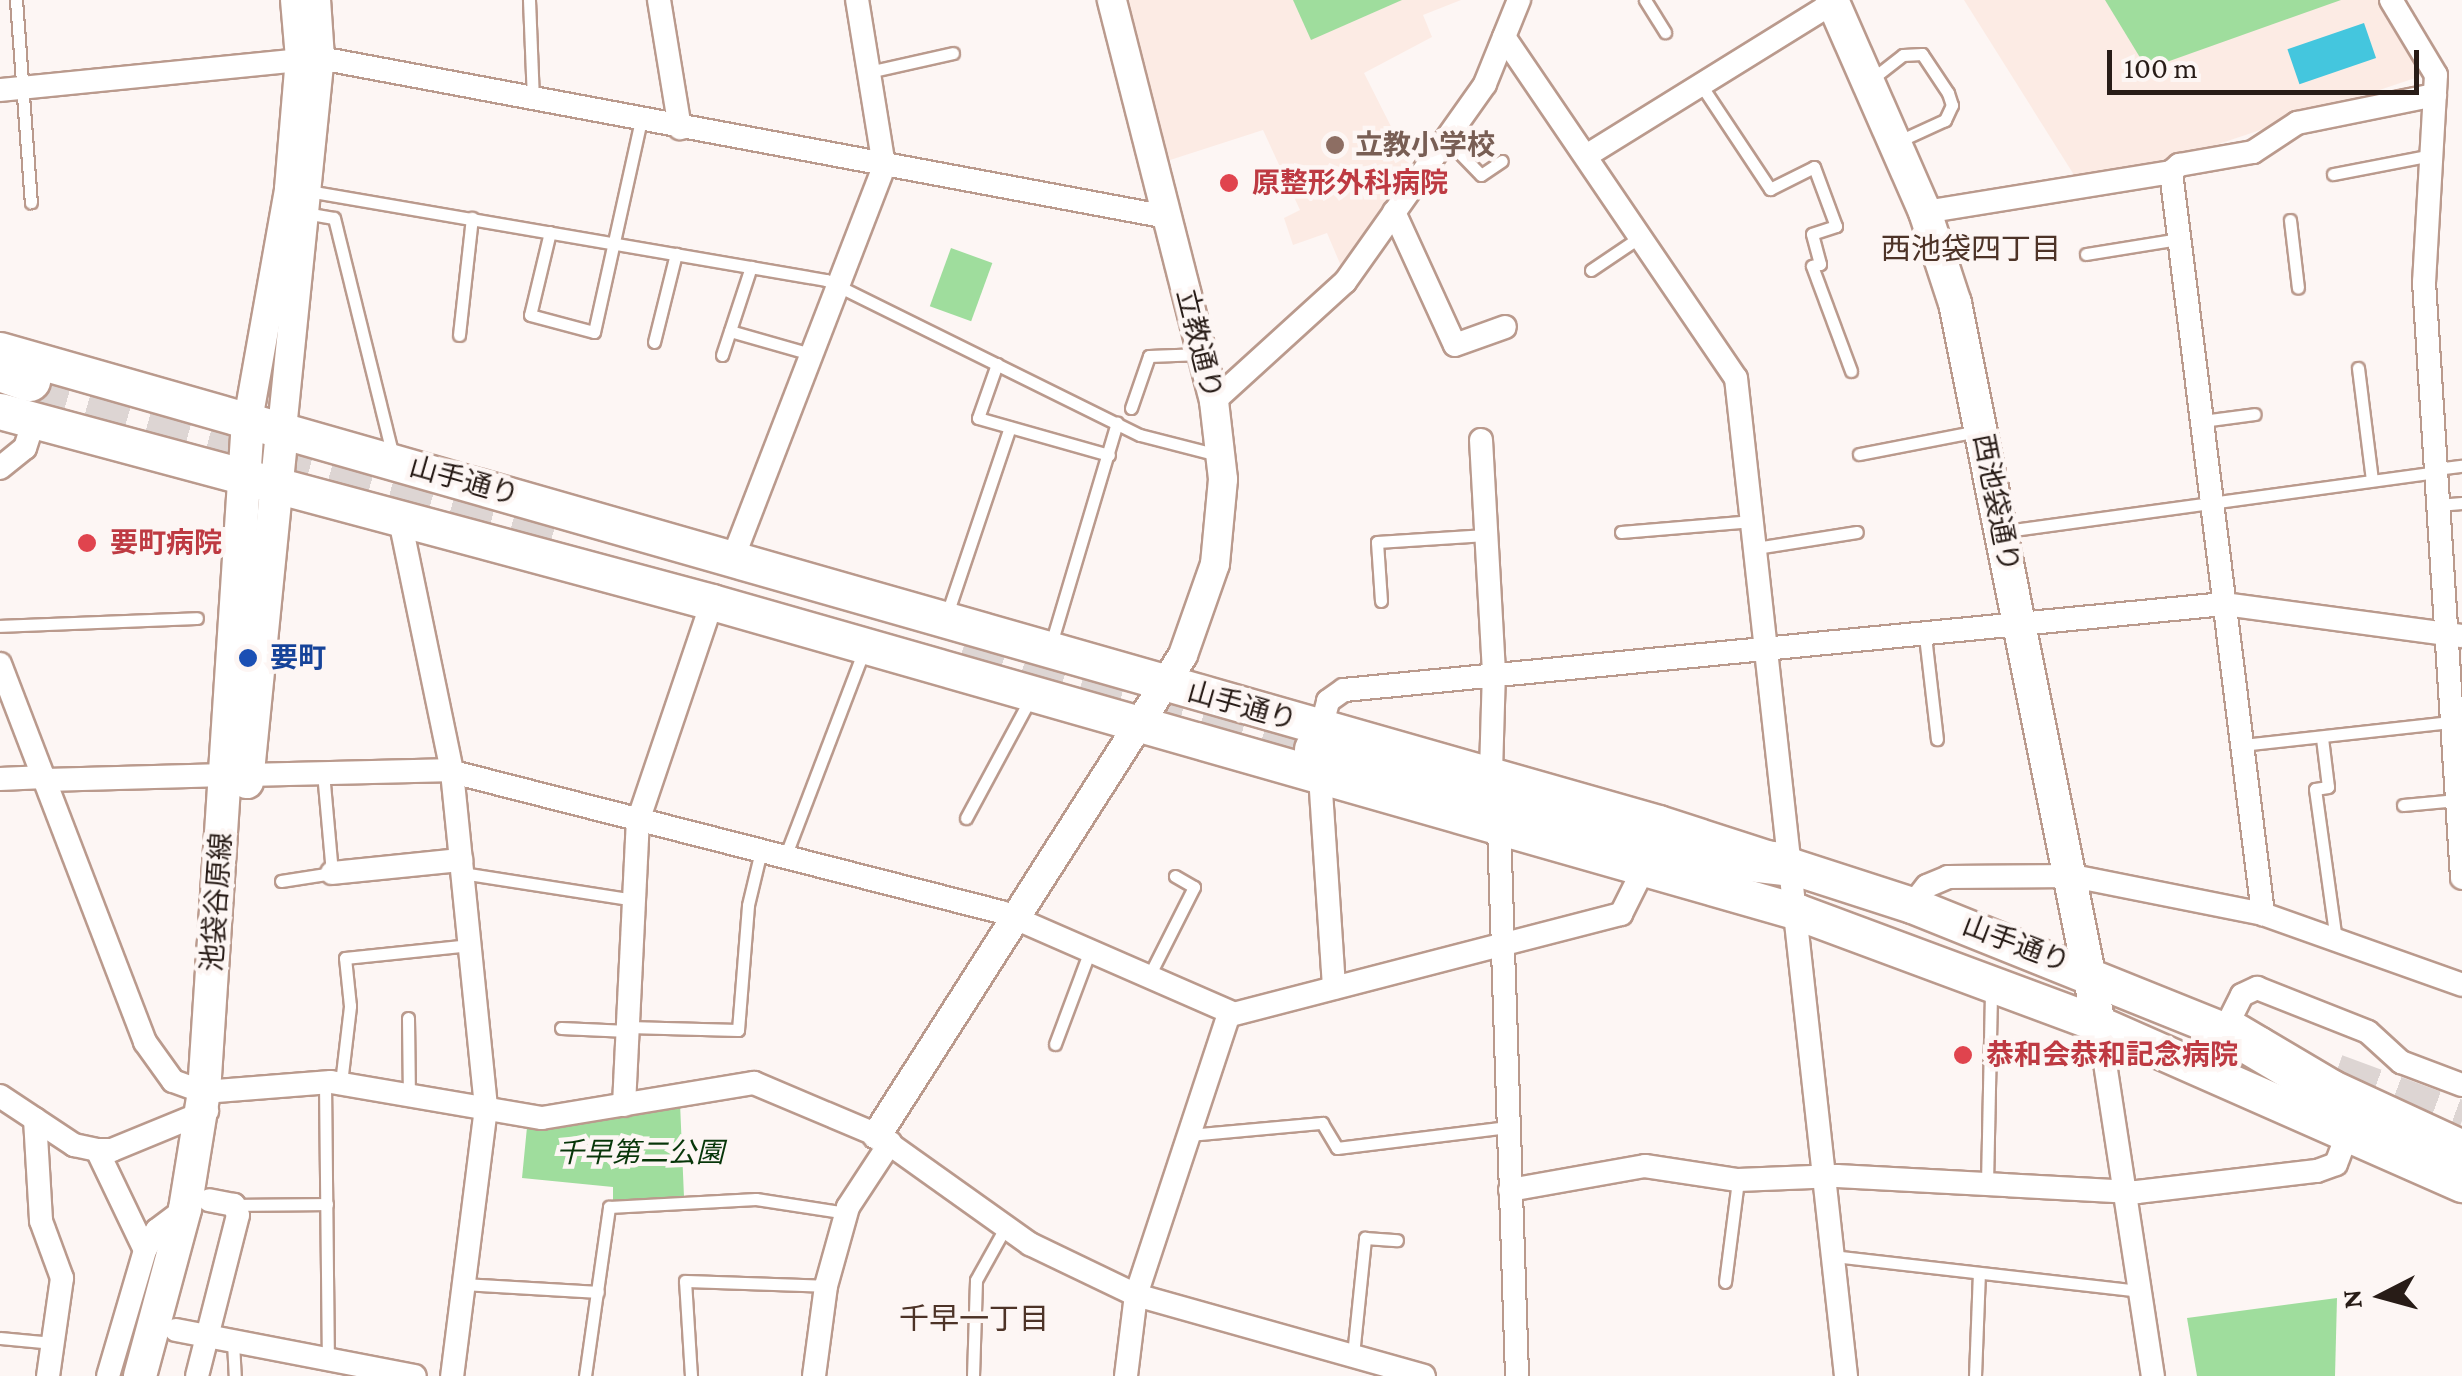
<!DOCTYPE html>
<html>
<head>
<meta charset="utf-8">
<style>
	body { margin:0 }
	#map { position:relative; width:2462px; height:1376px; overflow:hidden; background:#fdf6f4; font-family:"Crimson Pro","Noto Sans JP",serif }
	div>[style] { position:absolute }
	[style*='--x'] { left:calc(var(--x)*1px); top:calc(var(--y)*1px); width:calc(var(--w)*1px); rotate:calc(var(--a)*1deg) }
	.built>* { inset:0; background:#fcebe4 }
	.green>* { inset:0; background:#9fdd9d; transform-origin:0 0 }
	.water>* { inset:0; background:#44c6de; transform-origin:0 0 }
	.motorway-tunnel>* { height:42px; margin-top:-21px; transform-origin:0; background:repeating-linear-gradient(90deg,#ddd5d3 0 42px,transparent 0 63px) }
	.roads { filter:drop-shadow(2px 0 #ba9a8d) drop-shadow(-2px 0 #ba9a8d) drop-shadow(0 2px #ba9a8d) drop-shadow(0 -2px #ba9a8d) }
	.service>* { height:11px; margin:-5.5px; padding:0 5.5px; transform-origin:5.5px; border-radius:5.5px; background:#fff }
	.minor>* { height:22px; margin:-11px; padding:0 11px; transform-origin:11px; border-radius:11px; background:#fff }
	.tertiary>* { height:28px; margin:-14px; padding:0 14px; transform-origin:14px; border-radius:14px; background:#fff }
	.secondary>* { height:32px; margin:-16px; padding:0 16px; transform-origin:16px; border-radius:16px; background:#fff }
	.primary>* { height:35px; margin:-17.5px; padding:0 17.5px; transform-origin:17.5px; border-radius:17.5px; background:#fff }
	.motorway>* { height:42px; margin:-21px; padding:0 21px; transform-origin:21px; border-radius:21px; background:#fff }
	.dots>* { width:28px; height:28px; translate:-50% -50%; box-sizing:border-box; border:5px solid #fdf6f4; border-radius:50% }
	span { translate:-50% -50%; white-space:nowrap; text-align:center; line-height:1.15; -webkit-text-stroke:9px #fdf6f4; paint-order:stroke }
	.education-label { font-size:28px; color:#785e54; font-weight:700 }
	.left { translate:0 -50%; text-align:left }
	.health-label { font-size:28px; color:#be3a42; font-weight:700 }
	.street-label { font-size:28px; color:#281c17 }
	.transit-label { font-size:28px; color:#164399; font-weight:700 }
	.park-label { font-size:28px; color:#073609; font-style:italic }
	.neighbourhood-label { font-size:30px; color:#4d3327 }
	.north { position:absolute; left:2332px; top:1246px; width:100px; height:100px; -webkit-text-stroke:8px #fdf6f4; paint-order:stroke; rotate:264deg; font-size:28px; font-weight:700; line-height:40px; text-align:center; color:#281c17 }
	.north::after { content:''; display:block; margin:auto; width:35px; height:45px; background:#281c17; clip-path:polygon(50% 0,100% 100%,50% 72%,0 100%) }
	.scale { position:absolute; left:2107px; top:50px; width:312px; height:45px; box-sizing:border-box; border:5px solid #281c17; border-top:0; padding-left:12px; font-size:30px; line-height:35px; white-space:nowrap; color:#281c17; -webkit-text-stroke:8px #fdf6f4; paint-order:stroke }
</style>
</head>
<body>
<div id="map">
	<div class="built">
		<div style="clip-path:polygon(1124px 0,1461px 0,1423px 15px,1432px 37px,1364px 73px,1413px 170px,1344px 273px,1327px 233px,1293px 245px,1284px 218px,1300px 210px,1263px 130px,1167px 161px)"></div>
		<div style="clip-path:polygon(1964px 0,2382px 0,2427px 74px,2180px 157px,2074px 175px)"></div>
	</div>
	<div class="green">
		<div style="clip-path:polygon(1293px 0,1402px 0,1311px 40px)"></div>
		<div style="clip-path:polygon(2105px 0,2341px 0,2147px 69px)"></div>
		<div style="left:951px;top:248px;width:44px;height:62px;rotate:20deg"></div>
		<div style="clip-path:polygon(680px 1103px,684px 1197px,613px 1201px,613px 1187px,522px 1178px,527px 1127px)"></div>
		<div style="clip-path:polygon(2337px 1298px,2335px 1376px,2197px 1376px,2187px 1318px)"></div>
	</div>
	<div class="water">
		<div style="left:2364px;top:23px;width:37px;height:81px;rotate:71deg"></div>
	</div>
	<div class="motorway-tunnel">
		<div style="--x:29;--y:380;--w:559;--a:15.55"></div>
		<div style="--x:966;--y:640;--w:123;--a:19.5"></div>
		<div style="--x:1082;--y:681;--w:244;--a:16.4"></div>
		<div style="--x:2335;--y:1075;--w:135;--a:20.3"></div>
	</div>
	<div class="roads">
		<div class="service">
			<div style="--x:16;--y:0;--w:203;--a:85.8"></div>
			<div style="--x:529;--y:0;--w:100;--a:87.7"></div>
			<div style="--x:1645;--y:0;--w:38;--a:58"></div>
			<div style="--x:869;--y:72;--w:86;--a:-12.7"></div>
			<div style="--x:1872;--y:79;--w:39;--a:-38"></div>
			<div style="--x:1903;--y:55;--w:19;--a:-3"></div>
			<div style="--x:1922;--y:54;--w:47;--a:56.3"></div>
			<div style="--x:1948;--y:93;--w:13;--a:72"></div>
			<div style="--x:1952;--y:105;--w:17;--a:115"></div>
			<div style="--x:1945;--y:120;--w:51;--a:155.5"></div>
			<div style="--x:1701;--y:85;--w:125;--a:56.4"></div>
			<div style="--x:1770;--y:189;--w:49;--a:-26.6"></div>
			<div style="--x:1814;--y:167;--w:63;--a:69.6"></div>
			<div style="--x:1836;--y:226;--w:25;--a:162"></div>
			<div style="--x:1812;--y:234;--w:31;--a:75"></div>
			<div style="--x:1820;--y:264;--w:8;--a:166"></div>
			<div style="--x:1812;--y:266;--w:112;--a:69.6"></div>
			<div style="--x:1446;--y:139;--w:50;--a:45.8"></div>
			<div style="--x:1481;--y:175;--w:25;--a:-34"></div>
			<div style="--x:2333;--y:174;--w:101;--a:-10.9"></div>
			<div style="--x:308;--y:191;--w:526;--a:9.75"></div>
			<div style="--x:826;--y:280;--w:350;--a:26.3"></div>
			<div style="--x:1140;--y:435;--w:81;--a:14.4"></div>
			<div style="--x:305;--y:213;--w:29;--a:10"></div>
			<div style="--x:334;--y:218;--w:245;--a:76.1"></div>
			<div style="--x:2290;--y:220;--w:68;--a:83.3"></div>
			<div style="--x:550;--y:232;--w:85;--a:103.5"></div>
			<div style="--x:530;--y:315;--w:66;--a:14.9"></div>
			<div style="--x:594;--y:332;--w:217;--a:-77.5"></div>
			<div style="--x:2086;--y:254;--w:94;--a:-9.2"></div>
			<div style="--x:1591;--y:270;--w:59;--a:-34"></div>
			<div style="--x:730;--y:331;--w:84;--a:15.9"></div>
			<div style="--x:459;--y:335;--w:118;--a:-83.7"></div>
			<div style="--x:654;--y:342;--w:91;--a:-76"></div>
			<div style="--x:722;--y:355;--w:93;--a:-71.8"></div>
			<div style="--x:997;--y:364;--w:57;--a:109.4"></div>
			<div style="--x:978;--y:418;--w:136;--a:15.8"></div>
			<div style="--x:2358;--y:368;--w:113;--a:82.9"></div>
			<div style="--x:1131;--y:408;--w:55;--a:-70.9"></div>
			<div style="--x:1149;--y:356;--w:53;--a:-2.2"></div>
			<div style="--x:2202;--y:421;--w:53;--a:-7.5"></div>
			<div style="--x:1859;--y:454;--w:120;--a:-11"></div>
			<div style="--x:2436;--y:469;--w:26;--a:-7"></div>
			<div style="--x:2438;--y:505;--w:24;--a:-5"></div>
			<div style="--x:2006;--y:531;--w:434;--a:-7.8"></div>
			<div style="--x:1621;--y:532;--w:132;--a:-4.8"></div>
			<div style="--x:1756;--y:548;--w:102;--a:-9"></div>
			<div style="--x:1381;--y:601;--w:59;--a:-93.9"></div>
			<div style="--x:1377;--y:542;--w:109;--a:-3.7"></div>
			<div style="--x:946;--y:617;--w:200;--a:-71.4"></div>
			<div style="--x:0;--y:626;--w:197;--a:-2.3"></div>
			<div style="--x:1925;--y:636;--w:104;--a:83.4"></div>
			<div style="--x:1051;--y:644;--w:231;--a:-73.4"></div>
			<div style="--x:2322;--y:738;--w:49;--a:83"></div>
			<div style="--x:2328;--y:787;--w:13;--a:171"></div>
			<div style="--x:2315;--y:789;--w:152;--a:82.1"></div>
			<div style="--x:2242;--y:745;--w:211;--a:-6.3"></div>
			<div style="--x:2403;--y:805;--w:54;--a:-5.3"></div>
			<div style="--x:966;--y:818;--w:135;--a:-61.7"></div>
			<div style="--x:785;--y:857;--w:222;--a:-69.1"></div>
			<div style="--x:462;--y:873;--w:174;--a:8.9"></div>
			<div style="--x:281;--y:881;--w:52;--a:-8.9"></div>
			<div style="--x:332;--y:873;--w:100;--a:-95.1"></div>
			<div style="--x:1148;--y:978;--w:102;--a:-63.2"></div>
			<div style="--x:1194;--y:887;--w:22;--a:-150"></div>
			<div style="--x:408;--y:1018;--w:77;--a:89.3"></div>
			<div style="--x:628;--y:1027;--w:110;--a:1.6"></div>
			<div style="--x:738;--y:1030;--w:125;--a:-85.4"></div>
			<div style="--x:748;--y:905;--w:56;--a:-76.5"></div>
			<div style="--x:561;--y:1028;--w:67;--a:2.6"></div>
			<div style="--x:1055;--y:1044;--w:97;--a:-69.5"></div>
			<div style="--x:325;--y:1082;--w:278;--a:89.4"></div>
			<div style="--x:341;--y:1083;--w:78;--a:-83.3"></div>
			<div style="--x:350;--y:1006;--w:48;--a:-95.9"></div>
			<div style="--x:345;--y:958;--w:126;--a:-5.9"></div>
			<div style="--x:1189;--y:1135;--w:134;--a:-5.2"></div>
			<div style="--x:1322;--y:1123;--w:29;--a:59"></div>
			<div style="--x:1337;--y:1148;--w:172;--a:-7"></div>
			<div style="--x:1987;--y:1184;--w:194;--a:-88.8"></div>
			<div style="--x:234;--y:1205;--w:93;--a:-0.6"></div>
			<div style="--x:1833;--y:1256;--w:309;--a:6.5"></div>
			<div style="--x:1725;--y:1282;--w:103;--a:-82.7"></div>
			<div style="--x:464;--y:1284;--w:134;--a:3.4"></div>
			<div style="--x:0;--y:1338;--w:53;--a:5.4"></div>
			<div style="--x:233;--y:1342;--w:34;--a:87"></div>
			<div style="--x:1353;--y:1355;--w:118;--a:-84.1"></div>
			<div style="--x:1365;--y:1238;--w:32;--a:4"></div>
			<div style="--x:585;--y:1376;--w:171;--a:-81.9"></div>
			<div style="--x:609;--y:1207;--w:147;--a:-3.1"></div>
			<div style="--x:756;--y:1199;--w:91;--a:8.8"></div>
			<div style="--x:691;--y:1376;--w:95;--a:-93.6"></div>
			<div style="--x:685;--y:1281;--w:141;--a:2"></div>
			<div style="--x:973;--y:1376;--w:96;--a:-88.2"></div>
			<div style="--x:976;--y:1280;--w:62;--a:-60.9"></div>
			<div style="--x:1975;--y:1376;--w:102;--a:-87.8"></div>
		</div>
		<div class="minor">
			<div style="--x:659;--y:0;--w:130;--a:80.7"></div>
			<div style="--x:2391;--y:0;--w:87;--a:59"></div>
			<div style="--x:2436;--y:75;--w:207;--a:93.3"></div>
			<div style="--x:2424;--y:282;--w:597;--a:86.35"></div>
			<div style="--x:1504;--y:37;--w:412;--a:55.8"></div>
			<div style="--x:1736;--y:378;--w:1004;--a:83.71"></div>
			<div style="--x:0;--y:90;--w:322;--a:-5.7"></div>
			<div style="--x:320;--y:58;--w:862;--a:10.63"></div>
			<div style="--x:1586;--y:156;--w:296;--a:-31.8"></div>
			<div style="--x:2171;--y:172;--w:748;--a:82.93"></div>
			<div style="--x:1394;--y:212;--w:146;--a:65.4"></div>
			<div style="--x:1455;--y:345;--w:53;--a:-19.8"></div>
			<div style="--x:1925;--y:212;--w:249;--a:-9.2"></div>
			<div style="--x:2171;--y:172;--w:11;--a:-41"></div>
			<div style="--x:2179;--y:165;--w:75;--a:-10"></div>
			<div style="--x:2253;--y:152;--w:53;--a:-33.4"></div>
			<div style="--x:2297;--y:123;--w:141;--a:-11.5"></div>
			<div style="--x:1214;--y:401;--w:177;--a:-42.3"></div>
			<div style="--x:1345;--y:282;--w:242;--a:-54.7"></div>
			<div style="--x:1485;--y:84;--w:91;--a:-68"></div>
			<div style="--x:1481;--y:440;--w:231;--a:86.8"></div>
			<div style="--x:1494;--y:671;--w:104;--a:91.7"></div>
			<div style="--x:0;--y:468;--w:32;--a:-39"></div>
			<div style="--x:25;--y:448;--w:28;--a:-72"></div>
			<div style="--x:400;--y:520;--w:257;--a:78.3"></div>
			<div style="--x:452;--y:772;--w:338;--a:84.2"></div>
			<div style="--x:486;--y:1108;--w:270;--a:97.2"></div>
			<div style="--x:733;--y:558;--w:420;--a:-68.9"></div>
			<div style="--x:884;--y:166;--w:168;--a:-99.2"></div>
			<div style="--x:0;--y:664;--w:405;--a:69"></div>
			<div style="--x:145;--y:1042;--w:48;--a:54.3"></div>
			<div style="--x:173;--y:1081;--w:33;--a:20"></div>
			<div style="--x:204;--y:1092;--w:127;--a:-4.5"></div>
			<div style="--x:331;--y:1082;--w:214;--a:9.7"></div>
			<div style="--x:542;--y:1118;--w:215;--a:-9.4"></div>
			<div style="--x:754;--y:1083;--w:134;--a:22.9"></div>
			<div style="--x:877;--y:1135;--w:188;--a:35.5"></div>
			<div style="--x:1030;--y:1244;--w:118;--a:25.7"></div>
			<div style="--x:1136;--y:1295;--w:299;--a:15.7"></div>
			<div style="--x:1321;--y:728;--w:28;--a:-75"></div>
			<div style="--x:1328;--y:701;--w:19;--a:-35"></div>
			<div style="--x:1344;--y:690;--w:885;--a:-5.58"></div>
			<div style="--x:2225;--y:604;--w:239;--a:7.7"></div>
			<div style="--x:247;--y:775;--w:198;--a:-1.4"></div>
			<div style="--x:445;--y:770;--w:574;--a:14.33"></div>
			<div style="--x:1001;--y:912;--w:254;--a:23.6"></div>
			<div style="--x:1234;--y:1014;--w:400;--a:-14.5"></div>
			<div style="--x:1621;--y:914;--w:49;--a:-63.4"></div>
			<div style="--x:1320;--y:776;--w:212;--a:86.2"></div>
			<div style="--x:0;--y:779;--w:45;--a:-2.5"></div>
			<div style="--x:46;--y:780;--w:180;--a:-1.6"></div>
			<div style="--x:1499;--y:827;--w:549;--a:88.12"></div>
			<div style="--x:332;--y:873;--w:130;--a:-5.8"></div>
			<div style="--x:1912;--y:905;--w:24;--a:-52"></div>
			<div style="--x:1927;--y:886;--w:23;--a:-23"></div>
			<div style="--x:1948;--y:877;--w:125;--a:-0.5"></div>
			<div style="--x:2073;--y:876;--w:194;--a:11.3"></div>
			<div style="--x:2263;--y:914;--w:211;--a:19.6"></div>
			<div style="--x:2099;--y:1024;--w:356;--a:81.3"></div>
			<div style="--x:2224;--y:1031;--w:40;--a:-63.4"></div>
			<div style="--x:2242;--y:995;--w:17;--a:-25"></div>
			<div style="--x:2257;--y:988;--w:119;--a:21.6"></div>
			<div style="--x:2368;--y:1032;--w:45;--a:42.3"></div>
			<div style="--x:2401;--y:1062;--w:65;--a:20.7"></div>
			<div style="--x:0;--y:1096;--w:89;--a:33.5"></div>
			<div style="--x:74;--y:1145;--w:24;--a:12"></div>
			<div style="--x:97;--y:1150;--w:15;--a:0"></div>
			<div style="--x:112;--y:1150;--w:103;--a:-22.3"></div>
			<div style="--x:624;--y:1105;--w:284;--a:-87.2"></div>
			<div style="--x:638;--y:821;--w:231;--a:-71.3"></div>
			<div style="--x:35;--y:1119;--w:102;--a:86.6"></div>
			<div style="--x:41;--y:1221;--w:61;--a:69.8"></div>
			<div style="--x:62;--y:1278;--w:99;--a:98.1"></div>
			<div style="--x:97;--y:1150;--w:111;--a:64.4"></div>
			<div style="--x:1510;--y:1190;--w:137;--a:-10.1"></div>
			<div style="--x:1645;--y:1166;--w:94;--a:8.6"></div>
			<div style="--x:1738;--y:1180;--w:99;--a:-2.3"></div>
			<div style="--x:1837;--y:1176;--w:300;--a:3.1"></div>
			<div style="--x:2137;--y:1192;--w:181;--a:-6.7"></div>
			<div style="--x:2317;--y:1171;--w:20;--a:-20"></div>
			<div style="--x:2336;--y:1164;--w:36;--a:-69"></div>
			<div style="--x:176;--y:1330;--w:243;--a:10.9"></div>
			<div style="--x:108;--y:1376;--w:131;--a:-73.6"></div>
			<div style="--x:145;--y:1250;--w:23;--a:-59"></div>
			<div style="--x:157;--y:1230;--w:35;--a:-37"></div>
			<div style="--x:197;--y:1376;--w:166;--a:-75.7"></div>
			<div style="--x:238;--y:1215;--w:11;--a:-112"></div>
			<div style="--x:234;--y:1205;--w:25;--a:-169"></div>
			<div style="--x:814;--y:1376;--w:91;--a:-82.4"></div>
			<div style="--x:826;--y:1286;--w:82;--a:-74.4"></div>
			<div style="--x:848;--y:1207;--w:77;--a:-56.7"></div>
			<div style="--x:1126;--y:1376;--w:82;--a:-83"></div>
			<div style="--x:1136;--y:1295;--w:296;--a:-71.7"></div>
		</div>
		<div class="tertiary">
			<div style="--x:248;--y:420;--w:235;--a:-79.9"></div>
			<div style="--x:289;--y:189;--w:131;--a:-85.2"></div>
			<div style="--x:300;--y:58;--w:58;--a:-94.9"></div>
			<div style="--x:282;--y:429;--w:373;--a:-84.2"></div>
			<div style="--x:320;--y:58;--w:58;--a:-93.9"></div>
			<div style="--x:877;--y:1135;--w:569;--a:-57.48"></div>
			<div style="--x:1183;--y:655;--w:96;--a:-70.6"></div>
			<div style="--x:1215;--y:564;--w:85;--a:-84.6"></div>
			<div style="--x:1223;--y:479;--w:79;--a:-96.6"></div>
			<div style="--x:1214;--y:401;--w:414;--a:-104.3"></div>
		</div>
		<div class="secondary">
			<div style="--x:1832;--y:0;--w:232;--a:66.3"></div>
			<div style="--x:1925;--y:212;--w:96;--a:71.8"></div>
			<div style="--x:1955;--y:303;--w:735;--a:78.71"></div>
			<div style="--x:247;--y:782;--w:355;--a:-84.3"></div>
			<div style="--x:140;--y:1376;--w:173;--a:-74.9"></div>
			<div style="--x:185;--y:1209;--w:119;--a:-80.8"></div>
			<div style="--x:204;--y:1092;--w:673;--a:-86.25"></div>
		</div>
		<div class="primary">
			<div style="--x:0;--y:350;--w:1724;--a:15.92"></div>
			<div style="--x:1658;--y:823;--w:267;--a:17.9"></div>
			<div style="--x:1912;--y:905;--w:373;--a:21.9"></div>
			<div style="--x:0;--y:411;--w:737;--a:15.02"></div>
			<div style="--x:712;--y:602;--w:1129;--a:15.93"></div>
			<div style="--x:1798;--y:912;--w:321;--a:20.4"></div>
			<div style="--x:2099;--y:1024;--w:397;--a:23.8"></div>
		</div>
		<div class="motorway">
			<div style="--x:0;--y:370;--w:31;--a:19"></div>
			<div style="--x:1316;--y:750;--w:353;--a:16.3"></div>
			<div style="--x:1655;--y:849;--w:129;--a:6.7"></div>
			<div style="--x:2234;--y:1034;--w:112;--a:30.7"></div>
			<div style="--x:2330;--y:1091;--w:145;--a:24.8"></div>
		</div>
	</div>
	<div class="dots">
		<div style="left:1335px;top:145px;background:#8d6e63"></div>
		<div style="left:1229px;top:183px;background:#e0444e"></div>
		<div style="left:87px;top:543px;background:#e0444e"></div>
		<div style="left:248px;top:658px;background:#1a4fb4"></div>
		<div style="left:1963px;top:1055px;background:#e0444e"></div>
	</div>
	<div class="education-label">
		<span class="left" style="left:1355px;top:145px">立教小学校</span>
	</div>
	<div class="health-label">
		<span class="left" style="left:1252px;top:183px">原整形外科病院</span>
		<span class="left" style="left:110px;top:543px">要町病院</span>
		<span class="left" style="left:1986px;top:1055px">恭和会恭和記念病院</span>
	</div>
	<div class="street-label">
		<span style="left:1199px;top:344px;rotate:76deg">立教通り</span>
		<span style="left:464px;top:481px;rotate:16deg">山手通り</span>
		<span style="left:1996px;top:503px;rotate:79deg">西池袋通り</span>
		<span style="left:1242px;top:706px;rotate:16deg">山手通り</span>
		<span style="left:217px;top:902px;rotate:-86deg">池袋谷原線</span>
		<span style="left:2016px;top:944px;rotate:21deg">山手通り</span>
	</div>
	<div class="transit-label">
		<span class="left" style="left:270px;top:658px">要町</span>
	</div>
	<div class="park-label">
		<span style="left:640px;top:1153px">千早第二公園</span>
	</div>
	<div class="neighbourhood-label">
		<span style="left:1971px;top:249px">西池袋四丁目</span>
		<span style="left:974px;top:1319px">千早一丁目</span>
	</div>
	<div class="north">N</div>
	<div class="scale">100 m</div>
</div>
</body>
</html>
